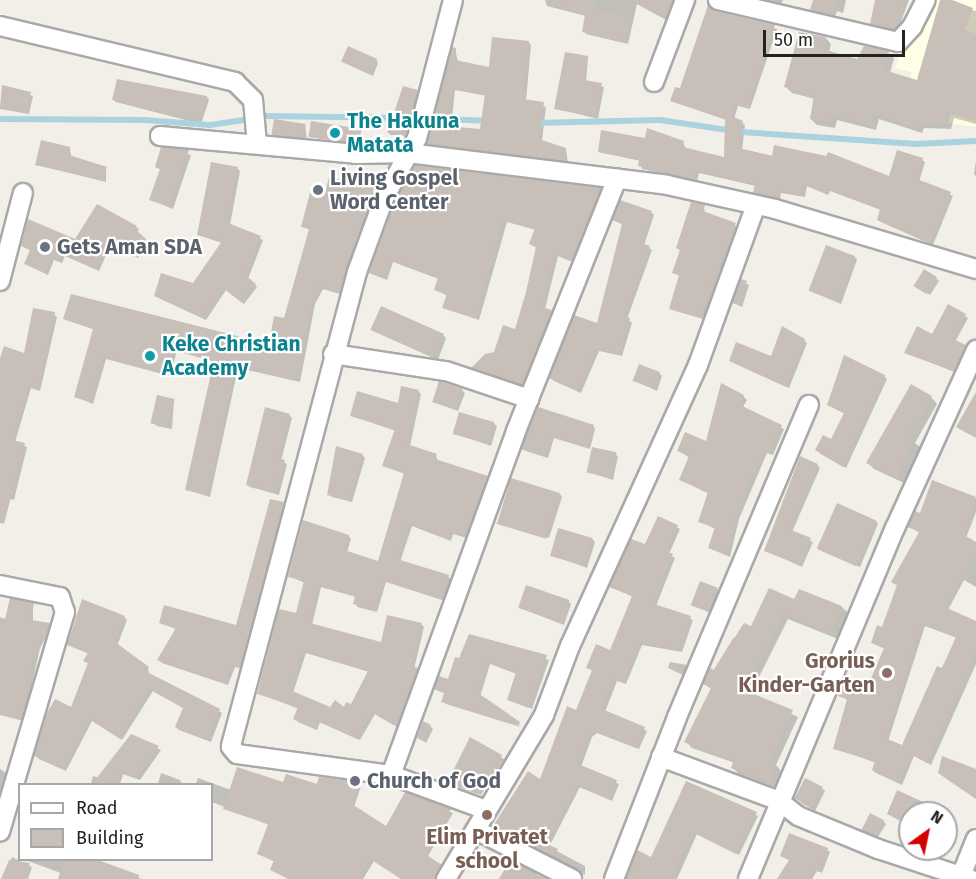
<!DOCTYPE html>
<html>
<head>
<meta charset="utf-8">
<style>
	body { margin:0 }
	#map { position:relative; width:976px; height:879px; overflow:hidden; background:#f2efe9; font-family:"Fira Sans",sans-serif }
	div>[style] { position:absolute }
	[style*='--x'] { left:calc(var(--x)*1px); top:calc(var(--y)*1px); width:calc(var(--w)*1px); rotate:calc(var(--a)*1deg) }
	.education>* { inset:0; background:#ffffe5 }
	.shadow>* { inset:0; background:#0003 }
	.stream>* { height:6px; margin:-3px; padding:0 3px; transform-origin:3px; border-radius:3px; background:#aad3df }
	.building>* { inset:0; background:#c7bfb8; transform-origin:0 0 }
	.roads { filter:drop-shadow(2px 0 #a9a9a9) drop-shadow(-2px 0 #a9a9a9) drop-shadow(0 2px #a9a9a9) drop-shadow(0 -2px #a9a9a9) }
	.minor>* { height:18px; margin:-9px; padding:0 9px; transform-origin:9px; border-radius:9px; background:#fff }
	.dots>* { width:16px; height:16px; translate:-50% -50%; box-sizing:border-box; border:3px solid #fff; border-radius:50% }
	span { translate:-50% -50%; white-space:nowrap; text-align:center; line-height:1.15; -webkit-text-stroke:4.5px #fff; paint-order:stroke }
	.culture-label { font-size:21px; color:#0d838f; font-weight:700 }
	.left { translate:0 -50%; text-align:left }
	.worship-label { font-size:21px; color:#5b616d; font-weight:700 }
	.education-label { font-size:21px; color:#785e54; font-weight:700 }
	.right { translate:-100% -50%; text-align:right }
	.legend { position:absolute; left:18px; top:783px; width:195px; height:78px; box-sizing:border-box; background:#fff; border:2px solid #a7a7a7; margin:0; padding:8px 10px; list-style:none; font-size:18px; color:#222 }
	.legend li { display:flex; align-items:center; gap:12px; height:30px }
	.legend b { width:30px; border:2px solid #a7a7a7 }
	.north { position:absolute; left:898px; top:801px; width:60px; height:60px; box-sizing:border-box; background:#fff; border:2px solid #a7a7a7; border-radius:50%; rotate:33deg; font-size:16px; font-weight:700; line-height:24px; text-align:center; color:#222 }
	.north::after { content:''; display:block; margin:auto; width:21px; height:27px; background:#d40000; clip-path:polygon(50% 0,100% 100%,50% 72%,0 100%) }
	.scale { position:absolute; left:763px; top:30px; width:142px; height:27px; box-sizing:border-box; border:3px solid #222; border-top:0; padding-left:8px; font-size:18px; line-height:21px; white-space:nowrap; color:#222; -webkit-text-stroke:4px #fff; paint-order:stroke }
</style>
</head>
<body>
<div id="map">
	<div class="education">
		<div style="clip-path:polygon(920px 0,976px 0,976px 127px,948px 123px,956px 96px,910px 79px,912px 72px,895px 68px)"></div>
	</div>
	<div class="shadow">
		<div style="clip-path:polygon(545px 0,677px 0,668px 21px,637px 4px,628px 44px,586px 34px,586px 16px,547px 6px)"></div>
		<div style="clip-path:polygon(758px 0,783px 0,781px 4px)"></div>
		<div style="clip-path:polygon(815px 0,846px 0,843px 13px,837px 11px,835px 17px,815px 12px)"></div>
		<div style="clip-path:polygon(877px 0,909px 0,897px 32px,871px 23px)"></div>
		<div style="clip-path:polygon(942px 0,976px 11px,976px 124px,954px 118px,951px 129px,924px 128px,922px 133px,879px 119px,876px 130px,837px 120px,835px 128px,817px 125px,811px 119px,815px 99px,792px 93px,786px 87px,826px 38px,831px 44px,829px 52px,858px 61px,888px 53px,894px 58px,890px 73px,918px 82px)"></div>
		<div style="clip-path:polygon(715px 12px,777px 29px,750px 109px,738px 106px,734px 119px,745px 125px,742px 150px,890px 178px,922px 160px,925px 162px,919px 182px,953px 196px,933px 245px,881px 222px,881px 210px,830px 191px,828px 195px,807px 186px,805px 197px,781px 193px,780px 200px,758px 195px,756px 186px,699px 173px,697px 181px,642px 169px,641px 161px,599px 152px,646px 139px,683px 143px,686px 149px,726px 158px,726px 120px,672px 101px,681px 90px)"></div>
		<div style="clip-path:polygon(evenodd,528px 42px,531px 45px,526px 101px,546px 107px,542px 141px,566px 149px,568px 164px,431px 147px,428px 144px,455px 49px,458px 62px,490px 69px,528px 42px,455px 90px,487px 96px,481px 131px,451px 128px,455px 90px)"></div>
		<div style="clip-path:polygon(588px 57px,586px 82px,604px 87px,598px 119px,555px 108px)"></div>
		<div style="clip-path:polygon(376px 60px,378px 63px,373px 76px,343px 62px)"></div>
		<div style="clip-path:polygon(118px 80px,207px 97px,209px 100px,201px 124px,116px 102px,113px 99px)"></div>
		<div style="clip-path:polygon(3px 87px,33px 96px,29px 114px,0 109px)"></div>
		<div style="clip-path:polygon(417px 92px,420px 95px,409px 136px,391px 135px,389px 133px)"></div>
		<div style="clip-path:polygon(305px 125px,307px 140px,273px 134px)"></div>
		<div style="clip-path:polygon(360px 131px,361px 145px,310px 137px)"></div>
		<div style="clip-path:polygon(70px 148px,71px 157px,106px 168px,106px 182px,37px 165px)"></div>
		<div style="clip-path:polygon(162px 149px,191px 155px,173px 209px,151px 200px,161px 170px,156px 167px)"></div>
		<div style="clip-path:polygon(976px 161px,976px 176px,974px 174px)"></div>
		<div style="clip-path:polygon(237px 168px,240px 171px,230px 225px,263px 240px,248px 279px,257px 287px,244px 304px,226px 290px,206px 320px,159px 298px,194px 285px,222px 243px,198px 235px)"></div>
		<div style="clip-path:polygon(382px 178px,385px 181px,343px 295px,323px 289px,315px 304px,300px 382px,238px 368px,210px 497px,187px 490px,215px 362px,177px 351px,170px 376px,106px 359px,93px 404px,76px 397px,95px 330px,65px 319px,270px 346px,285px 320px,310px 230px,303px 226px,327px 191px)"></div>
		<div style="clip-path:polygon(600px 190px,603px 193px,575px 263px,558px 256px,545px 309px,555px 314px,526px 387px,473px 368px,495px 354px,516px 331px,528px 293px,537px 248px,531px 244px,536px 230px,507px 222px,479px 320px,443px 308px,448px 296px,436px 290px,439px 279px,393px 262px,387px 280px,370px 273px,396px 203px)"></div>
		<div style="clip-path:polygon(97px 206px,139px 229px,137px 233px,148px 243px,138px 258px,112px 242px,99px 271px,65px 256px,62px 263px,54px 260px,48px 275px,26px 264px,32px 251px,22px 245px,76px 241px)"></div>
		<div style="clip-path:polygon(704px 206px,705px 214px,738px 227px,703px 319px,671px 309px,680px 276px,674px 273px,680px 250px,677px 248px)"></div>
		<div style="clip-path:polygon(651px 212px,654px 215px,644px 245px,652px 250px,627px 319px,632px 323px,622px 356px,599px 351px,581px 393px,554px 381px,551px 378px,598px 325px,623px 225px,614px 220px)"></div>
		<div style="clip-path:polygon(855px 257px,857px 260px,841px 304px,811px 291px)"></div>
		<div style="clip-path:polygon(936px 278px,939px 281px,930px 295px,919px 288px)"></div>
		<div style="clip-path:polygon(742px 281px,749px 285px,742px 307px,734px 303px)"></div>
		<div style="clip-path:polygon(949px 306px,968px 318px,955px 342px,963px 360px,957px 373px,906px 353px,933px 336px)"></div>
		<div style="clip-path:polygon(54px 314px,57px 317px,40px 391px,31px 388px,15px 442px,27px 447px,14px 500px,4px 497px,0 510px,0 363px,25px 355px)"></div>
		<div style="clip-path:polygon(371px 330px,443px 335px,446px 338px,438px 360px)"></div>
		<div style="clip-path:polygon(804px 340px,807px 343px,789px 388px,731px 360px,772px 358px)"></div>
		<div style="clip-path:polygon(659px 373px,662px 376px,657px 391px,634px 380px)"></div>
		<div style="clip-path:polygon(884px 376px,887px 379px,846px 468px,819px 453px,832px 441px,845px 414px,828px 405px)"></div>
		<div style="clip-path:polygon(462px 390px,465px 393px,458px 411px,434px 402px)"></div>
		<div style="clip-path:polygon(evenodd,418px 391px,421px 394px,410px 446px,436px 456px,438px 462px,490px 480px,467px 538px,453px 534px,451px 541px,412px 526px,400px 562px,448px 577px,451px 579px,445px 601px,386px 582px,377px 612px,357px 607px,356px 597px,321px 587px,312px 625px,382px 644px,421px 624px,424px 627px,414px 669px,420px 672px,399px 728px,375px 714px,360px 740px,320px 722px,317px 730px,298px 722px,295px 719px,299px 709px,258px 693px,297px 615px,305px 583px,289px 576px,349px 536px,351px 539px,347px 552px,379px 563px,405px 474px,384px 466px,396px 431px,352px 416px,399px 405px,418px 391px,306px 653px,369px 672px,351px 706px,330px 708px,293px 693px,306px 653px)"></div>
		<div style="clip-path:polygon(743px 396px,747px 400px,743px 407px,784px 429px,773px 455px,767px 453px,739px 519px,730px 557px,709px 548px,716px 529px,700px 522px,709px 494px,681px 480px,690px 458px,679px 451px,707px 443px)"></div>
		<div style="clip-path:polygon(931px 397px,937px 404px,915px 443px,920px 447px,904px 483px,874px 469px,868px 463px)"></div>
		<div style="clip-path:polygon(174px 400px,172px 429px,157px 426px,154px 423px)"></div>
		<div style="clip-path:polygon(539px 409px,593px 426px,595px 429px,590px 449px,554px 438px,548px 458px,526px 451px,523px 449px)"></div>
		<div style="clip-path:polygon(289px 415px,292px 418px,281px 461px,287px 464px,279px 495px,250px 487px,247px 484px)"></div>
		<div style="clip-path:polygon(494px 424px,497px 426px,491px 446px,455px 433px)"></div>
		<div style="clip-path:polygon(615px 454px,618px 456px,613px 480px,588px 472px)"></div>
		<div style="clip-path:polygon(362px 455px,365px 458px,352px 502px,332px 497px,329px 494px)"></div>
		<div style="clip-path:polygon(817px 465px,820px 468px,792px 532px,813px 542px,802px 567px,765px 550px)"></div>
		<div style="clip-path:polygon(evenodd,933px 482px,976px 499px,976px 512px,966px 538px,976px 543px,976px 587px,964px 580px,948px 610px,976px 623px,976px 664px,931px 765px,914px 756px,902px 785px,876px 773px,873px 770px,876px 763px,835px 748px,849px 701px,840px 695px,867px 692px,885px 649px,872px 643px,882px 628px,898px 586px,892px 582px,920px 533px,910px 527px,920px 515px,933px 482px,925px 626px,957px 638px,902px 747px,888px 741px,925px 626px)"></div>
		<div style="clip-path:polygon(560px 494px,562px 497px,549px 538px,496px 523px)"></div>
		<div style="clip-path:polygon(283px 504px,286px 507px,243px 669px,235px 667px,228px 685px,162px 663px,159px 660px,176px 629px,160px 623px,237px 627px)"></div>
		<div style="clip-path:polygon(659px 518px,680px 529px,669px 554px,675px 558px,656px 606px,693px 620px,682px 652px,642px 645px,626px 684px,617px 681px,605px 712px,647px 731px,639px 749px,597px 733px,592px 737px,581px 767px,619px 784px,612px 801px,580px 787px,549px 847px,585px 866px,585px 875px,495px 826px,540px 781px,577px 712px,593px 671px,588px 668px,611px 652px,633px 597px,611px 586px,645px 546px)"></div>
		<div style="clip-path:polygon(876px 521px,878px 524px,860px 567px,822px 551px)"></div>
		<div style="clip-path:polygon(592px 539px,595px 542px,587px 568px,552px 555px)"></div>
		<div style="clip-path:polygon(717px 589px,720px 592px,712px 613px,693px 605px)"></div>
		<div style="clip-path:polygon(568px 601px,571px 604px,564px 625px,520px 608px)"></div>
		<div style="clip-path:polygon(795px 601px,842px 607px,848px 613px,838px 639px,788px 619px,753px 689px,758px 698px,798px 717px,776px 765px,781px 771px,775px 787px,739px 774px,733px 768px,735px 763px,692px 748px,686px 742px,712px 690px,705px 684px,734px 637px,738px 639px)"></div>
		<div style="clip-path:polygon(33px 605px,33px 622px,52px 627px,48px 640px,45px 639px,40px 648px,24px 721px,0 715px,0 619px,7px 621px)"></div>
		<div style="clip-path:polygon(124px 617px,127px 620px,117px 646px,148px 668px,149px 675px,222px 713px,211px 742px,179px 730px,176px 727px,184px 708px,153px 691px,122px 740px,92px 721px,66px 771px,39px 759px,36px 756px,72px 710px,89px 664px,85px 661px,89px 654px,69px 645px)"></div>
		<div style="clip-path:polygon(470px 636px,549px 660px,532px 709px,509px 699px,517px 674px,490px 664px,480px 697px,521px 727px,446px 704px,445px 694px,436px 689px,449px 681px)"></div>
		<div style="clip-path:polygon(686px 667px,686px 676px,669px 668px)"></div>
		<div style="clip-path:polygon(430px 726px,433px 729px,426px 743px,418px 737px)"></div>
		<div style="clip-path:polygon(131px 736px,161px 750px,140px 780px,123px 774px,120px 784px,91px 784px,93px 776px,99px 778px)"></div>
		<div style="clip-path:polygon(471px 739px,504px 759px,481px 795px,448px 783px)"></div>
		<div style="clip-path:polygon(0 769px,6px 773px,0 795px)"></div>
		<div style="clip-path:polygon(976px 771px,976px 799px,940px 773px)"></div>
		<div style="clip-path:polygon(161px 773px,180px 780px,182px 784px,158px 784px)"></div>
		<div style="clip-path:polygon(198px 778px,231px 790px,284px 784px,358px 783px,361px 786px,354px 807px,386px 828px,406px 794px,453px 813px,427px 858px,443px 869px,437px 879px,402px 879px,374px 861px,363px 879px,288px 879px,272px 870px,275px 862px,258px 854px,269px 825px,212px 802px,212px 784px,196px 784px)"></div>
		<div style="clip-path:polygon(687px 783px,758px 816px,739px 855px,697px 834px,677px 879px,628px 879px,652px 859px)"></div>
		<div style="clip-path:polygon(822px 788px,825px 791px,815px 811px,800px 802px)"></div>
		<div style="clip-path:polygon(883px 821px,886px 824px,878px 837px,863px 830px)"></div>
		<div style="clip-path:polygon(827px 850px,830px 852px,822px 873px,817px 871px,812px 879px,778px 879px,790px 861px,782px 856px)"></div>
		<div style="clip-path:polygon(12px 857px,32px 867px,28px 879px,4px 877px)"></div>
		<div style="clip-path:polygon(25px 860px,83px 860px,142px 879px,60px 879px,61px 873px)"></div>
		<div style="clip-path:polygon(510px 862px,546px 879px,501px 879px)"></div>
	</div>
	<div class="stream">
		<div style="--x:264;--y:116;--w:148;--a:0.8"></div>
		<div style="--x:425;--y:118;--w:63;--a:2.7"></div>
		<div style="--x:0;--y:119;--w:145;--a:0.4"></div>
		<div style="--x:145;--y:120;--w:65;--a:4.4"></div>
		<div style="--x:210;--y:125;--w:41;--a:-8.3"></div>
		<div style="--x:534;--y:123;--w:126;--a:-1.4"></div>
		<div style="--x:660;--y:120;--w:82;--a:8.4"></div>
		<div style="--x:741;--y:132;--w:176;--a:3.9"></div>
		<div style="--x:917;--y:144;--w:59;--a:-2.9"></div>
	</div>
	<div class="building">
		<div style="clip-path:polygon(551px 0,596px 0,594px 9px,631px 17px,626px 42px,582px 32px,585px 14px,550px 5px)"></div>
		<div style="clip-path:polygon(630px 0,673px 0,666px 19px)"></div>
		<div style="clip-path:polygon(813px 0,837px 0,832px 15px,810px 10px)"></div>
		<div style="clip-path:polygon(875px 0,905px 0,900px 24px,894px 30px,870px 24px)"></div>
		<div style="clip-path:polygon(940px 0,952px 0,973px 8px,965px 29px,976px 34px,976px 121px,948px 113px,946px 124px,918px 123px,916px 128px,873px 114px,871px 125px,832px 115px,830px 123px,810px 119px,814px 95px,784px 87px,799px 32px,826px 37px,823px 49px,857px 59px,864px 46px,889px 51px,884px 70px,917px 80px)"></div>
		<div style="clip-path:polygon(708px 5px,715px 11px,775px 25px,748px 107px,735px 104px,732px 116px,743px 121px,739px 148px,772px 156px,774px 145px,826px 156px,828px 152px,889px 176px,897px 150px,923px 158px,917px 179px,951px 192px,930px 243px,877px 220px,880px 209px,827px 189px,826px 193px,804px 185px,802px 196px,779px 191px,777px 198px,753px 193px,755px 184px,696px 171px,694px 180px,638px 166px,639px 160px,598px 152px,601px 130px,645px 138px,647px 128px,684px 141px,683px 147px,724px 157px,725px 119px,670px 101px,675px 87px,680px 88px)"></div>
		<div style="clip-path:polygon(evenodd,492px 37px,529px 41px,523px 99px,544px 102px,539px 139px,566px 148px,565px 161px,427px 144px,452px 47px,456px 48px,455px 60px,489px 67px,492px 37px,452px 88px,485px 94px,480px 129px,448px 126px,452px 88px)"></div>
		<div style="left:348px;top:46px;width:32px;height:17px;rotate:24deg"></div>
		<div style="clip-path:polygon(565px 52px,588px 56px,584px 80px,602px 83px,595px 117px,554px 109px)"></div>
		<div style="clip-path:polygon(117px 79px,207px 96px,199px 122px,112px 100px)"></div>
		<div style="clip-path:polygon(2px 85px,31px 92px,27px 112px,0 108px)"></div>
		<div style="clip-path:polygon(403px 86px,418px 90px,406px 134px,387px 133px)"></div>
		<div style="left:274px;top:119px;width:32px;height:16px;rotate:9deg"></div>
		<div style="left:311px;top:121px;width:51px;height:16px;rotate:9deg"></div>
		<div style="clip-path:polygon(41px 140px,70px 147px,69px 155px,107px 167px,103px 180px,35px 165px)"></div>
		<div style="clip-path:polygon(161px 147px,189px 150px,170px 207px,149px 200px,160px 169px,155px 167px)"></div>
		<div style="clip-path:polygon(211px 162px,238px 167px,228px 223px,261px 236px,246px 276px,256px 284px,241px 302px,223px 288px,203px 318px,154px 296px,161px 273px,193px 283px,222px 241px,197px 235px)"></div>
		<div style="clip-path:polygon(415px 165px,601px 188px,572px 261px,555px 254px,542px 307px,552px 310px,522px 385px,471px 368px,485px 354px,494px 352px,503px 325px,515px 329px,526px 292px,536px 247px,529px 244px,535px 228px,503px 220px,476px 318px,442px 308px,447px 294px,434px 290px,438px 277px,389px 260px,383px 278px,369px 273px,394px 203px)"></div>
		<div style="clip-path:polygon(361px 170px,383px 177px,340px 293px,320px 287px,313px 301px,297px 380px,236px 367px,208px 495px,185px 490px,214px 360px,174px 349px,167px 374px,103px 357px,90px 402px,74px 397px,93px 329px,63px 319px,71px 294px,269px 344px,274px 316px,284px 318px,309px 229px,301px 227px,312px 185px,326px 189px,329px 177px,357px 184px)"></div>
		<div style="clip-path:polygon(620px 200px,652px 211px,642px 243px,650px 246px,625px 317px,630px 318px,620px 354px,596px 349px,578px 391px,549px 378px,574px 315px,597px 323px,622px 224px,612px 220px)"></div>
		<div style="clip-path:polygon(691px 202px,705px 205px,703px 211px,736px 223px,700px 318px,669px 309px,679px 275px,672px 273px,680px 250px,676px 248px)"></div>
		<div style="clip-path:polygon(97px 204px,137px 226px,135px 229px,146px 239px,135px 257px,109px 241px,97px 269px,62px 254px,59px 261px,51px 258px,45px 273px,24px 264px,30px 250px,21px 246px,28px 219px,75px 239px)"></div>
		<div style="left:826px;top:245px;width:31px;height:49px;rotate:21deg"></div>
		<div style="left:924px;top:269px;width:15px;height:20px;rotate:32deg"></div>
		<div style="clip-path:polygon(741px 279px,747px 281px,739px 305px,732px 303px)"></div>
		<div style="clip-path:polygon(948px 304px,966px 314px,953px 339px,966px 345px,954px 371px,904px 353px,917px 326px,932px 334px)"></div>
		<div style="left:381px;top:306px;width:69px;height:26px;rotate:24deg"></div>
		<div style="clip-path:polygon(33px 308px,55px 312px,38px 389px,29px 386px,13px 440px,25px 443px,4px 524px,0 523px,0 358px,4px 346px,24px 353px)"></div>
		<div style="clip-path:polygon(782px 326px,805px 339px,786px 387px,729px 361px,736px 342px,771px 356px)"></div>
		<div style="clip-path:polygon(844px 355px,885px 375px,843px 467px,815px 450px,823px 435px,831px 439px,844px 413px,827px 405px)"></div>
		<div style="left:639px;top:364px;width:22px;height:18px;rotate:21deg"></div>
		<div style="left:439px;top:381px;width:25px;height:22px;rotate:18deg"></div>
		<div style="clip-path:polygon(721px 383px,744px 395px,740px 405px,782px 425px,769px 453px,764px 451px,736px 515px,727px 555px,708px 548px,715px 527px,698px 522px,708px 492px,679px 480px,689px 456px,677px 451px,685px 432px,706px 441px)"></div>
		<div style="clip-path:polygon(911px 384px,932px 396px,909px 437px,914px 440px,897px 478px,866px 463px)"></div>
		<div style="clip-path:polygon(evenodd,401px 386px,419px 390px,407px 444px,437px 454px,435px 459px,488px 476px,464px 536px,450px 533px,448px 539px,409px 524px,397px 559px,449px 575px,442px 599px,383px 580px,375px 610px,353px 604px,355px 596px,319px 585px,310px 623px,381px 642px,387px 615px,422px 623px,412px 666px,418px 668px,397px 727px,371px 712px,357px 739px,317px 721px,314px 728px,293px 719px,298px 707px,257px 694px,279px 609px,296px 613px,304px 581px,288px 577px,303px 520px,349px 535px,344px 550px,378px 561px,404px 473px,382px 466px,395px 429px,350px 416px,357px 391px,398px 403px,401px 386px,303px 651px,368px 671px,351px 704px,346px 702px,344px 707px,335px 700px,330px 707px,290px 690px,303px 651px)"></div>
		<div style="clip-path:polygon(976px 392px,976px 438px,956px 427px)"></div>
		<div style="left:157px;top:395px;width:18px;height:29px;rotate:13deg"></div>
		<div style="clip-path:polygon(265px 407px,290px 414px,278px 458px,285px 460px,276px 493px,246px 485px)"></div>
		<div style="clip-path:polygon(538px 407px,594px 425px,587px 447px,551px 436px,545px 456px,521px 449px)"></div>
		<div style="left:459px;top:412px;width:37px;height:23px;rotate:16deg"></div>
		<div style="clip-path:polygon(336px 446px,363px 454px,350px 501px,327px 495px)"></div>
		<div style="left:592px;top:447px;width:25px;height:26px;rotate:12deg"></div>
		<div style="clip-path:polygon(800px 456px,818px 464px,789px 529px,811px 538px,800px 565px,764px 551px)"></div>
		<div style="left:511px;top:478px;width:51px;height:48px;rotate:17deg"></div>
		<div style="clip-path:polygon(evenodd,932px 480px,976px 497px,964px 535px,976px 542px,976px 556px,945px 607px,976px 621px,976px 654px,927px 763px,911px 754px,898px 783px,872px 770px,875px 761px,833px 749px,847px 699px,838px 696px,844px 681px,866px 690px,884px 648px,871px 643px,877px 625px,882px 627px,897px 585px,891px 582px,919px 532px,908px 527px,915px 511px,920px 513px,932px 480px,922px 624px,956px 637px,942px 668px,937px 666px,902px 745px,885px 738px,922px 624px)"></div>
		<div style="clip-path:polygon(270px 499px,284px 502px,241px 667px,232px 665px,225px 683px,157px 660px,176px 628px,159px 623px,164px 605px,236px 625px)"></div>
		<div style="left:837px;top:503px;width:43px;height:50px;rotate:24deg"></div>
		<div style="clip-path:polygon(658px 516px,678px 525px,666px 551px,673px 554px,654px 604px,691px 616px,680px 650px,639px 643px,623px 683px,614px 679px,602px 709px,645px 727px,636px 748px,593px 731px,590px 734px,578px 764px,617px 780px,610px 799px,576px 786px,547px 844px,558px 849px,553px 857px,493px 826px,528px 771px,540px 779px,567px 706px,576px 710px,592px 670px,586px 668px,596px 644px,610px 650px,632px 596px,609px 587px,631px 539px,645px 544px)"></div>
		<div style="left:558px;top:528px;width:36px;height:29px;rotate:16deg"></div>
		<div style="left:700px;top:581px;width:19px;height:26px;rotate:21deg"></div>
		<div style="left:526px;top:585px;width:46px;height:24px;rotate:19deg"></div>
		<div style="clip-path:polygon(769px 588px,794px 599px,799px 589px,842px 606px,832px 634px,782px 614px,746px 685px,753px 688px,751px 693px,793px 710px,770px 759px,776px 763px,769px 782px,731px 768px,734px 760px,684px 742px,711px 688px,703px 684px,710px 668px,714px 670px,744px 623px,751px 626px)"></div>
		<div style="clip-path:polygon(10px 598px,34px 603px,31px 620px,50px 623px,46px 638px,42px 637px,37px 645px,21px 720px,0 714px,0 617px,5px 619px)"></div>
		<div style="clip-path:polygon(82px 599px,125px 616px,115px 642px,149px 667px,147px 672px,220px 709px,207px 740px,175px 727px,183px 708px,149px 689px,119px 738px,89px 719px,63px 769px,34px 756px,47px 713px,55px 699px,71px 707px,88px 663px,83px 661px,88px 653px,67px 645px)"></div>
		<div style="clip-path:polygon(469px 634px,547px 655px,529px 708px,507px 700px,516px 672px,487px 662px,478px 693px,520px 722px,519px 725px,441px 702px,444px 693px,434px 689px,439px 676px,448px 679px,455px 657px,459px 658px)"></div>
		<div style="clip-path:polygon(670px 662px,687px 665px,683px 675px,668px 668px)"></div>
		<div style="clip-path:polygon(423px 721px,431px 725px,423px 741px,417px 738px)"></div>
		<div style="clip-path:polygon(131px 734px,159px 746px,136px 778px,120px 773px,117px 784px,92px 784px)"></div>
		<div style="clip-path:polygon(470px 737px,502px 755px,478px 794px,447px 783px)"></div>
		<div style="clip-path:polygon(942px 756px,976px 769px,976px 799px,938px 773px)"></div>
		<div style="clip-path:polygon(237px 767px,283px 782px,286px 774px,317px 784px,319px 777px,359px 782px,352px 804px,386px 826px,405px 792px,451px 809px,425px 854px,442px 865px,434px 879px,401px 879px,370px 859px,358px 879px,289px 879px,270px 870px,274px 860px,257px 854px,268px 824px,223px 809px)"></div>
		<div style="left:805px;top:778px;width:20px;height:23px;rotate:27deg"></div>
		<div style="clip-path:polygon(686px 781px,757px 812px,736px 854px,694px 833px,670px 879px,626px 879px,637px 850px,651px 857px)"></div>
		<div style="clip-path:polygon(897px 790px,947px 813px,910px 813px,910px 826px,887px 814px)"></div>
		<div style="left:870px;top:813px;width:16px;height:19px;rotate:27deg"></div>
		<div style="clip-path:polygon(789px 833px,828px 848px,819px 872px,814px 869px,808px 879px,777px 879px,789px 860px,780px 856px)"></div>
		<div style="clip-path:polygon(9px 860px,30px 863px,24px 879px,1px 879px)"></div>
		<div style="clip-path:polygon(64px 860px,98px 860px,139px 875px,139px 879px,58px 879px)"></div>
		<div style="clip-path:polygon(510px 860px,536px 873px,532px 879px,499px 879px)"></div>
	</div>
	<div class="roads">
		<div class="minor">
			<div style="--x:453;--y:0;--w:143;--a:104.6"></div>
			<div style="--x:417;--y:138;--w:68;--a:118.8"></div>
			<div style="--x:384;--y:198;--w:79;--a:110"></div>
			<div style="--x:357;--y:272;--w:491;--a:104.9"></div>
			<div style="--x:231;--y:747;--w:9;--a:49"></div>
			<div style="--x:237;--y:754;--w:155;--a:7.8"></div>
			<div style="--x:391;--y:775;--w:101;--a:20.2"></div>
			<div style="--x:718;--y:0;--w:185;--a:13.1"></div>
			<div style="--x:898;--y:42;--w:21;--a:-47"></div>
			<div style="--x:912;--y:27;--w:30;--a:-63"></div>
			<div style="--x:0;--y:26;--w:242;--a:13.4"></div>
			<div style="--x:235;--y:82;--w:25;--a:45"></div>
			<div style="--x:253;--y:100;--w:44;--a:84.8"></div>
			<div style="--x:654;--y:82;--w:88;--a:-69.3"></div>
			<div style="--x:160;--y:136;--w:197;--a:5.2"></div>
			<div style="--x:356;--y:154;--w:52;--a:-1.1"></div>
			<div style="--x:408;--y:153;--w:261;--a:7"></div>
			<div style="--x:667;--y:185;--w:111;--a:12.5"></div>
			<div style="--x:775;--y:209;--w:210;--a:16.6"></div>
			<div style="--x:0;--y:281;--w:91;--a:-75.4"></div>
			<div style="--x:333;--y:354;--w:114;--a:8.6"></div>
			<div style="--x:446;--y:371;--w:88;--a:18.6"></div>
			<div style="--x:0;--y:585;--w:61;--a:11.3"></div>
			<div style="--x:60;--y:597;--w:16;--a:72"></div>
			<div style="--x:65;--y:612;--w:229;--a:106.5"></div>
			<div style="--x:661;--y:757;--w:126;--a:20.4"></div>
			<div style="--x:779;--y:801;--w:24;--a:38"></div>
			<div style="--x:798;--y:816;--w:87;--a:22.4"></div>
			<div style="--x:878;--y:849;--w:97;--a:18.1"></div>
			<div style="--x:391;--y:775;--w:366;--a:-70"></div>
			<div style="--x:516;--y:431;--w:272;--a:-68.2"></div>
			<div style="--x:476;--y:830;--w:108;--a:27"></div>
			<div style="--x:961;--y:876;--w:40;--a:-68"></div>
			<div style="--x:446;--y:879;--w:191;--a:-59.1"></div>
			<div style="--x:544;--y:715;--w:74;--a:-69.4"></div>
			<div style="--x:570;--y:646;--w:309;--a:-65.5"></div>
			<div style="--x:698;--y:365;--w:170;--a:-70.1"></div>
			<div style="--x:614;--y:879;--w:174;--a:-68.7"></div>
			<div style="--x:677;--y:717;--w:339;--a:-67.1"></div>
			<div style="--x:748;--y:879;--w:381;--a:-67.3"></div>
			<div style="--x:895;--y:528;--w:196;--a:-65.5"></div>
		</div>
	</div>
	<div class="dots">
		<div style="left:335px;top:133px;background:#0f9aa8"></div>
		<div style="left:318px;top:190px;background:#6b7280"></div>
		<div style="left:45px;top:247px;background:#6b7280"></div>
		<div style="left:150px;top:356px;background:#0f9aa8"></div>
		<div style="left:887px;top:673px;background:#8d6e63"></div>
		<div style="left:355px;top:781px;background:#6b7280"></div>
		<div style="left:487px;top:815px;background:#8d6e63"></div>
	</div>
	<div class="culture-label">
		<span class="left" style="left:347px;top:133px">The Hakuna<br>Matata</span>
		<span class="left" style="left:162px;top:356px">Keke Christian<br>Academy</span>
	</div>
	<div class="worship-label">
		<span class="left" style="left:330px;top:190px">Living Gospel<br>Word Center</span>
		<span class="left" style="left:57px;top:247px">Gets Aman SDA</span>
		<span class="left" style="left:367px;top:781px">Church of God</span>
	</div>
	<div class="education-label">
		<span class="right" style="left:875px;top:673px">Grorius<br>Kinder-Garten</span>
		<span style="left:487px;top:849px">Elim Privatet<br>school</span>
	</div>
	<ul class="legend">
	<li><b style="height:8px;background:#fff"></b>Road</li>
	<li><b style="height:16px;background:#c7bfb8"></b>Building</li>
	</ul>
	<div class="north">N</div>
	<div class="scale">50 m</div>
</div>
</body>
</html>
